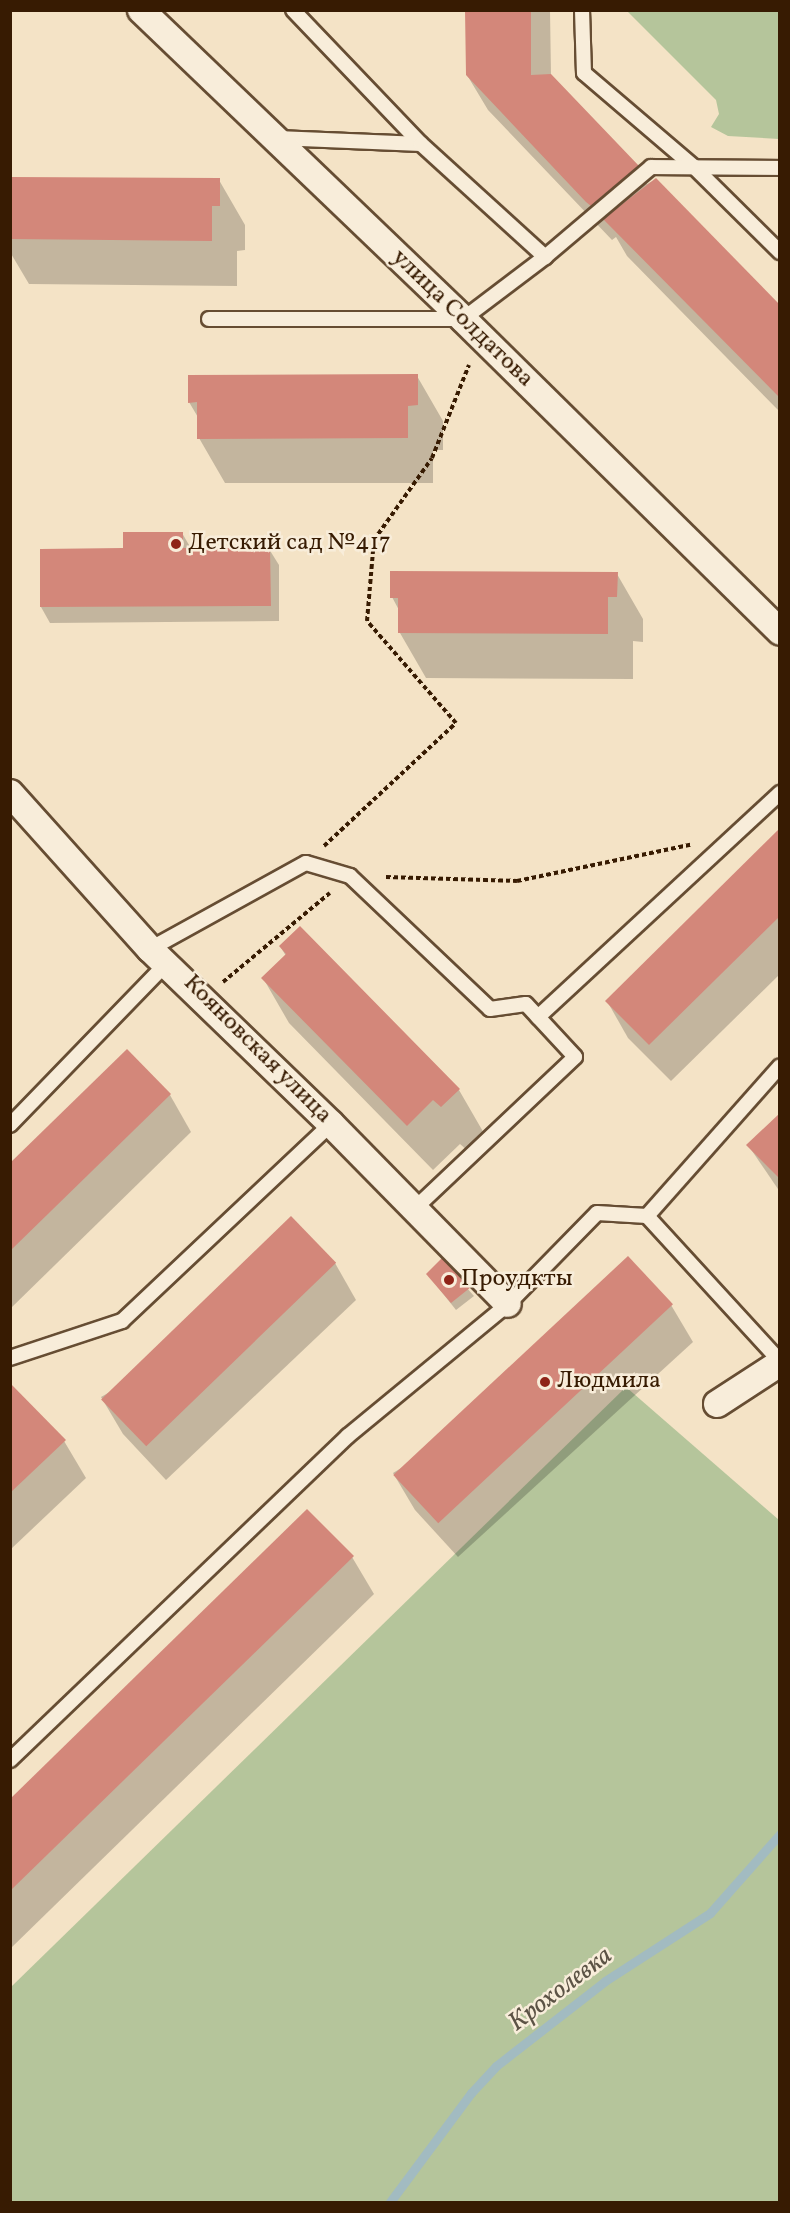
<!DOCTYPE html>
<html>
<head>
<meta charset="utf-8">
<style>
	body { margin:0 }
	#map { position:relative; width:790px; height:2213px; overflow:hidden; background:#f4e3c6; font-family:Vollkorn,serif }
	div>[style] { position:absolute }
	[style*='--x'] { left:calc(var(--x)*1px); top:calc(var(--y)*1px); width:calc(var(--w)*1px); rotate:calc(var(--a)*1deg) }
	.green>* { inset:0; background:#b5c59b }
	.shadow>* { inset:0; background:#0003 }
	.stream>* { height:9px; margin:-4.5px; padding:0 4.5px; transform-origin:4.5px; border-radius:4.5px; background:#a2bbc1 }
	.building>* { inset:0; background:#d3877a; transform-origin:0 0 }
	.path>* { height:4px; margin-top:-2px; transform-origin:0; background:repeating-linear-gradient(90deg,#371b02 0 4.5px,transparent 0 7.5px) }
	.roads { filter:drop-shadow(2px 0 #664d33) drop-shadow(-2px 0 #664d33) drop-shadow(0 2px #664d33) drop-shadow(0 -2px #664d33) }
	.lane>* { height:14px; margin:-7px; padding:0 7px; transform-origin:7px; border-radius:7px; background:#f8edda }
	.street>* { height:26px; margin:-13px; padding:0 13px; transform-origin:13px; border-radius:13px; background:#f8edda }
	.dots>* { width:16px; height:16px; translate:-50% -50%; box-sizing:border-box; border:3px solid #f8edda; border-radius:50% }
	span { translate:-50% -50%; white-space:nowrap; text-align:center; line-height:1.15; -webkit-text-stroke:5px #f8edda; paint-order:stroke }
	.street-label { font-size:24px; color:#371b02 }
	.poi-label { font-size:24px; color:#371b02 }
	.left { translate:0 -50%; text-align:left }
	.water-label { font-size:26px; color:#5c5345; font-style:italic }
	.frame { position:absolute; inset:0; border:12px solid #371b02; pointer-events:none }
</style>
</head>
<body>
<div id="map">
	<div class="green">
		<div style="clip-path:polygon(627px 11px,779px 11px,779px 139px,728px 136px,711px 127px,719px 114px,716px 100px)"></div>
		<div style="clip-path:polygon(626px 1387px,779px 1520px,779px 2202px,11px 2202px,11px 1987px)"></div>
	</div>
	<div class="shadow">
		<div style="clip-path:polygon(467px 10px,550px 10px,551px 76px,637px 167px,647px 184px,655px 180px,780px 307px,780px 412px,627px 256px,616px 237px,612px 240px,488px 110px,467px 75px)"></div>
		<div style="clip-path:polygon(10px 178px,219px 180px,245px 225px,245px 250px,237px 251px,237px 286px,29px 284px,10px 252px)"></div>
		<div style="clip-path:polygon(417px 376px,443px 421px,443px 450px,433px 450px,433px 483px,225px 483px,199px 438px,199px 419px,189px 402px)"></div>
		<div style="clip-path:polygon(182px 533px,192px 550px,269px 549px,279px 565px,279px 621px,50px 623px,41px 607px,124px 550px)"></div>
		<div style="clip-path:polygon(617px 574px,643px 619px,643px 642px,633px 641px,633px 679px,426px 678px,400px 633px,400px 612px,392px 597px)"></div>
		<div style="clip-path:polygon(780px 831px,780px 974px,671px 1081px,628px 1038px,607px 1001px)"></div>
		<div style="clip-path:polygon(280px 946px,459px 1090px,485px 1135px,468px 1151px,460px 1144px,433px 1170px,289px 1023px,263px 978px,286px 956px)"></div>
		<div style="clip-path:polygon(127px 1051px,170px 1095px,191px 1132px,10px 1309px,10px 1165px)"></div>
		<div style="clip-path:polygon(780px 1115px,780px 1192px,748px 1145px)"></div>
		<div style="clip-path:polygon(442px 1260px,474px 1296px,456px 1310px,433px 1281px)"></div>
		<div style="clip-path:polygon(335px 1263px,356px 1300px,166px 1480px,123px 1434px,101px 1397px)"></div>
		<div style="clip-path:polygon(671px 1305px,693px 1342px,458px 1557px,415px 1510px,393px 1473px)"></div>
		<div style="clip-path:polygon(10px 1404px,64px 1441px,86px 1478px,10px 1550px)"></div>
		<div style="clip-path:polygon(352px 1557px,374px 1594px,10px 1949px,10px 1801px)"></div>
	</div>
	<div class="stream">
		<div style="--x:390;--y:2202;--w:136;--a:-53.4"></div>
		<div style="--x:471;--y:2093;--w:37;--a:-47"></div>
		<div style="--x:496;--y:2066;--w:138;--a:-37.9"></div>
		<div style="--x:605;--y:1981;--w:125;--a:-32.9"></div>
		<div style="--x:710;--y:1913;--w:106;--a:-48.5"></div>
	</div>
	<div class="building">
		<div style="clip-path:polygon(465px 10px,531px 10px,531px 75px,551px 74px,639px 166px,591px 206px,586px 202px,466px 75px)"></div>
		<div style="clip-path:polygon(10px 177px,220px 178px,220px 206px,212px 206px,212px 241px,10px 239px)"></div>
		<div style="clip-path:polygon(656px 178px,780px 305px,780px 398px,603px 219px)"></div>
		<div style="clip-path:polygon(418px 374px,418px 405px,408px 406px,408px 438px,197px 439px,197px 402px,188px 403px,188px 375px)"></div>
		<div style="clip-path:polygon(123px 532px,183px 532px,183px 548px,270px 548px,271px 606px,40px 607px,40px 549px,123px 548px)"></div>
		<div style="clip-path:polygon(390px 571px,618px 572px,617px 597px,608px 597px,608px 634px,398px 633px,398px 598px,390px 598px)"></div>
		<div style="clip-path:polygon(780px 828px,780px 916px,649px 1045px,605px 1001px)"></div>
		<div style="clip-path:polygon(300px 926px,460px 1089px,441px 1107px,433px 1100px,407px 1126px,261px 978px,286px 954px,279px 946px)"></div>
		<div style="clip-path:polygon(127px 1049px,171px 1094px,10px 1251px,10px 1163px)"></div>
		<div style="clip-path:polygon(780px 1113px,780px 1179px,746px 1145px)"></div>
		<div style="left:291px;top:1216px;width:65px;height:264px;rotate:46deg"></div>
		<div style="left:628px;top:1256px;width:66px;height:321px;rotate:47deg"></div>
		<div style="clip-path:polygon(442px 1258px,471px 1287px,451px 1303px,426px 1274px)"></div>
		<div style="clip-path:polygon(10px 1383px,66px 1440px,10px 1493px)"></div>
		<div style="clip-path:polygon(307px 1509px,354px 1556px,10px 1891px,10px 1799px)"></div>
	</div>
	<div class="path">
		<div style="--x:324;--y:846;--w:180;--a:-43"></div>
		<div style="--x:456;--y:723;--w:135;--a:-131.1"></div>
		<div style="--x:367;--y:621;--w:81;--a:-85.1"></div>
		<div style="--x:374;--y:540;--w:100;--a:-54.7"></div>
		<div style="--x:432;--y:458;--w:100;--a:-68.3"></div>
		<div style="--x:386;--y:877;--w:131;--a:1.7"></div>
		<div style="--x:517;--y:881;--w:177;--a:-11.8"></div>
		<div style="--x:223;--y:982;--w:139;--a:-39.8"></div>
	</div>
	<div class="roads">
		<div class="lane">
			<div style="--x:293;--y:10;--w:185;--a:46.3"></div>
			<div style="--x:582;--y:10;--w:63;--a:88.2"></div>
			<div style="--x:584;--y:73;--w:145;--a:40.5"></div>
			<div style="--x:694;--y:167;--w:121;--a:44.7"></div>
			<div style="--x:277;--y:138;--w:144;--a:2.4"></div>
			<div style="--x:421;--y:144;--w:168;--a:42.3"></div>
			<div style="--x:209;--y:319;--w:254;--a:0"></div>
			<div style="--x:463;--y:319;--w:103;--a:-37.1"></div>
			<div style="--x:545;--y:257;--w:139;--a:-40.3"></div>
			<div style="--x:651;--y:167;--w:129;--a:0.4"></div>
			<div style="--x:150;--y:949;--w:178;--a:-28.9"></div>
			<div style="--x:306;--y:863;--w:46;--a:16.5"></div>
			<div style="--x:350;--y:876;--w:193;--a:43.5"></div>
			<div style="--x:490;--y:1009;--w:36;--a:-8"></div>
			<div style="--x:526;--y:1004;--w:72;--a:47.2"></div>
			<div style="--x:575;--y:1057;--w:221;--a:136.6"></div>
			<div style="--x:538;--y:1017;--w:330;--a:-42.8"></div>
			<div style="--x:10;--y:1125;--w:227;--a:-45.9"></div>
			<div style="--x:647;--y:1216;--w:197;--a:47.5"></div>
			<div style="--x:10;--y:1358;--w:118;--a:-18.3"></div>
			<div style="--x:122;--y:1321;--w:287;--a:-43.3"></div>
			<div style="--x:10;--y:1760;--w:468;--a:-43.8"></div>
			<div style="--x:348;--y:1436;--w:207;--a:-39.5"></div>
			<div style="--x:508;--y:1304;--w:127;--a:-45.6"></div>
			<div style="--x:597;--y:1213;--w:50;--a:3.4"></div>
			<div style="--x:647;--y:1216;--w:200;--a:-48.4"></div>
		</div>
		<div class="street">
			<div style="--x:141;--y:10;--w:446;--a:43.8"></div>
			<div style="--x:463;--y:319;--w:445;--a:44.6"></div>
			<div style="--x:10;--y:793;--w:210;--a:48.1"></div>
			<div style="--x:150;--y:949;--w:252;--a:44"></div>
			<div style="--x:331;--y:1124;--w:252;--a:45.5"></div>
			<div style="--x:717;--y:1404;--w:75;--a:-33.1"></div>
		</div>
	</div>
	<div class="dots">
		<div style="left:176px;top:544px;background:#8f2418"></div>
		<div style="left:449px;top:1280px;background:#8f2418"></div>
		<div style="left:545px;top:1382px;background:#8f2418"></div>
	</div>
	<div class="street-label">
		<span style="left:462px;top:319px;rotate:44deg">улица Солдатова</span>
		<span style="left:257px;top:1050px;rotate:45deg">Кояновская улица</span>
	</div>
	<div class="poi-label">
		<span class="left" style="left:188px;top:544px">Детский сад №417</span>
		<span class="left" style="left:461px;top:1280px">Проудкты</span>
		<span class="left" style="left:557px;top:1382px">Людмила</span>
	</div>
	<div class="water-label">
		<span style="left:561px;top:1990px;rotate:-37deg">Крохолевка</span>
	</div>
	<div class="frame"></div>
</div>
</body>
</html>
